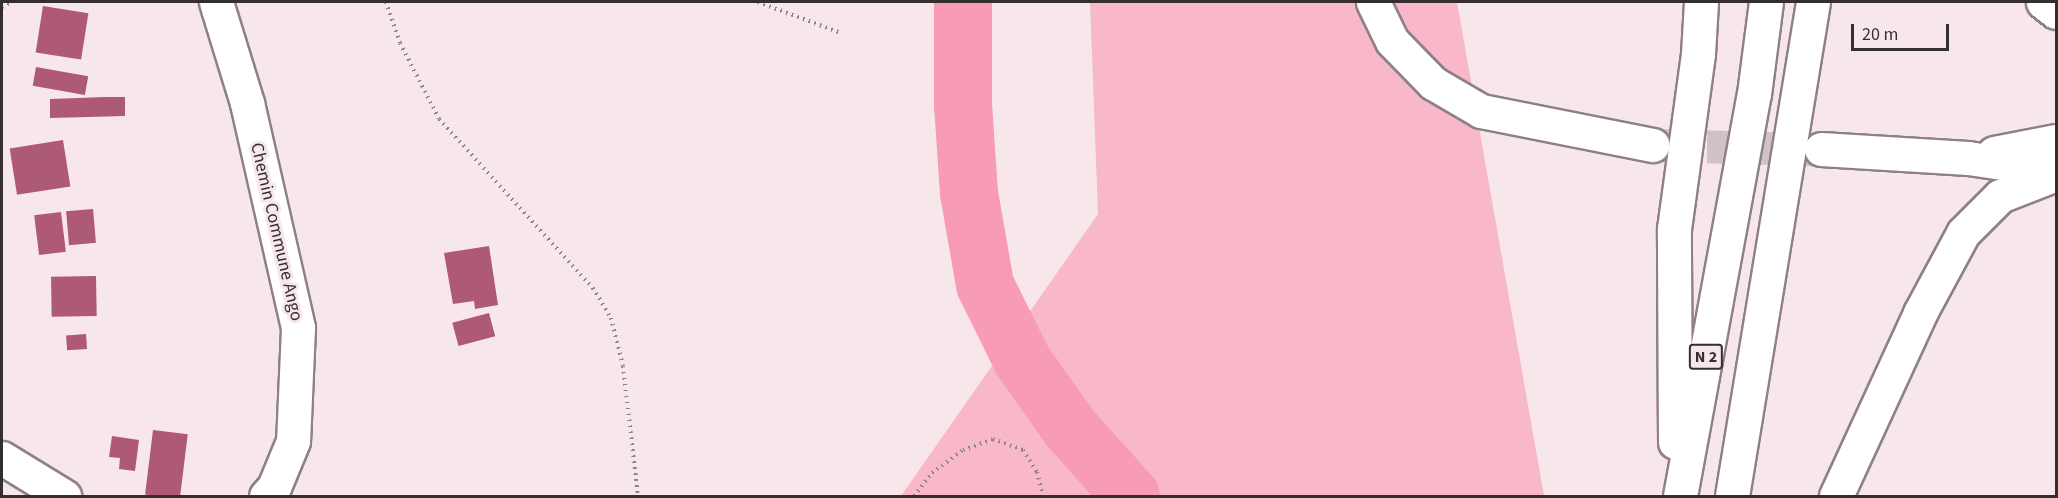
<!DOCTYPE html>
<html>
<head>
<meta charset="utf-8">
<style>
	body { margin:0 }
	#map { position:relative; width:2058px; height:498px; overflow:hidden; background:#f7e7eb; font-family:"Source Sans 3",sans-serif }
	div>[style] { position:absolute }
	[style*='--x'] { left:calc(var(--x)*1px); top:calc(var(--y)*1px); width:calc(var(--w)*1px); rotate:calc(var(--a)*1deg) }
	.green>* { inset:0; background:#f9b7ca }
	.river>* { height:58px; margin:-29px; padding:0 29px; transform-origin:29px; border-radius:29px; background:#f79bb7 }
	.building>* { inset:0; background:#ae5975; transform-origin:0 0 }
	.secondary-tunnel>* { height:33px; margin-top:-16.5px; transform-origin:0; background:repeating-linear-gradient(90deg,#d0c2c6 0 33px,transparent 0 49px) }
	.path>* { height:4px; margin-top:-2px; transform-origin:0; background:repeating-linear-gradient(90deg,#8d8285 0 1.5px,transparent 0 6px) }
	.roads { filter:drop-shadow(2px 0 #8f8084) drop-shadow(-2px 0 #8f8084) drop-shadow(0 2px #8f8084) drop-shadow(0 -2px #8f8084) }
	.secondary>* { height:33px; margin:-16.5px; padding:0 16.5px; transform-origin:16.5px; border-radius:16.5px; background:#fff }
	.highway>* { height:33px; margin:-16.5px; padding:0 16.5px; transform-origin:16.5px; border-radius:16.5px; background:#fff }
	span { translate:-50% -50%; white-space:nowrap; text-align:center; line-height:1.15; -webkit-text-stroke:6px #f7e7eb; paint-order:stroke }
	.shield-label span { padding:2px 4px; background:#f7e7eb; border:2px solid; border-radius:4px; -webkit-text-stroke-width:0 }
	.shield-label { font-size:16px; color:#352e30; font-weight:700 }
	.street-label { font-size:18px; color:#352e30 }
	.frame { position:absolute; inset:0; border:3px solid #352e30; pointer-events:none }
	.scale { position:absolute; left:1851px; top:24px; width:98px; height:27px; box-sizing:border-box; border:3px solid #352e30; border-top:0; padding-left:8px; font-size:18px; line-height:21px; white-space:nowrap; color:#352e30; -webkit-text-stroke:4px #f7e7eb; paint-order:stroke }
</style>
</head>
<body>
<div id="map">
	<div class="green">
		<div style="clip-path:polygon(1090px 2px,1457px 2px,1544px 496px,901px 496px,1098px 214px)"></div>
	</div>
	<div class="river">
		<div style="--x:963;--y:2;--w:103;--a:90"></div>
		<div style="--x:963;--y:105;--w:88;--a:86.1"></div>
		<div style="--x:969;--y:193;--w:93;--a:80.1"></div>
		<div style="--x:985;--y:285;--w:84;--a:63.7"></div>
		<div style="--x:1022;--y:360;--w:83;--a:54.8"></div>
		<div style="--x:1070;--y:428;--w:91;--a:48.1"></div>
	</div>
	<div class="building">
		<div style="left:43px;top:6px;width:46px;height:47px;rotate:9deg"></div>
		<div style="left:36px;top:67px;width:53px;height:19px;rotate:10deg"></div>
		<div style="clip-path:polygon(105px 97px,125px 97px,125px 116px,50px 118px,50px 99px)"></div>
		<div style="left:63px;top:140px;width:47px;height:54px;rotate:81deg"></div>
		<div style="left:93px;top:209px;width:34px;height:27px;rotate:85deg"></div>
		<div style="left:61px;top:212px;width:40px;height:27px;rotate:83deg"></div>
		<div style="clip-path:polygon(489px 246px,498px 305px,475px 309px,474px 301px,453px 304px,444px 253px)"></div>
		<div style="left:96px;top:276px;width:40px;height:45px;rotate:89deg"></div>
		<div style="left:489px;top:313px;width:24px;height:38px;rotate:75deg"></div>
		<div style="left:86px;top:334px;width:15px;height:20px;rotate:86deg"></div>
		<div style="left:153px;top:430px;width:35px;height:65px;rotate:7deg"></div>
		<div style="clip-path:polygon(112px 436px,139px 440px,135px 471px,119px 469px,120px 458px,109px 457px)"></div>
	</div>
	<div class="secondary-tunnel">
		<div style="--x:1658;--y:145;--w:158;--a:1.5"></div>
	</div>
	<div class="path">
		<div style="--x:386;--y:2;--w:43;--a:71.1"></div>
		<div style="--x:400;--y:43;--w:85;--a:62.8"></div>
		<div style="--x:439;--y:119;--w:229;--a:47.7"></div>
		<div style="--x:593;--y:288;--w:35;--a:59"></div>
		<div style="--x:611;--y:318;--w:49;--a:76"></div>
		<div style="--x:623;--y:366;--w:131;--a:83.4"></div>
		<div style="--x:758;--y:2;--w:89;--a:20.5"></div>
		<div style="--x:2;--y:7;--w:10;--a:-29"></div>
		<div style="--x:914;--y:496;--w:29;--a:-52"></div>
		<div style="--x:932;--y:473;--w:39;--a:-37"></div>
		<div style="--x:963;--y:450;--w:32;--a:-20"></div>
		<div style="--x:993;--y:439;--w:32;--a:20"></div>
		<div style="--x:1023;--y:450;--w:26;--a:58"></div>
		<div style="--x:1037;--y:472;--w:25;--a:76"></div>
	</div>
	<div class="roads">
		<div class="secondary">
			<div style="--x:216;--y:2;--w:106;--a:72.9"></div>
			<div style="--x:247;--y:103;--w:231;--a:77.2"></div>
			<div style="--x:298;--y:328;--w:113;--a:92.5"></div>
			<div style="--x:293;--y:441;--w:50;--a:112.4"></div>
			<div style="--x:274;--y:487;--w:12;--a:132"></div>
			<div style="--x:1373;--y:2;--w:43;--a:64"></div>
			<div style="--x:1392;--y:41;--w:59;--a:45.7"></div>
			<div style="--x:1433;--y:83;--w:56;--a:30.3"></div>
			<div style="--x:1481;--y:111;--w:175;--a:11.2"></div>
			<div style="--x:1821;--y:149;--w:147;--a:3.5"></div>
			<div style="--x:1968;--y:158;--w:89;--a:8.4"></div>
			<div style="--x:1994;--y:153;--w:63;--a:-11"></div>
			<div style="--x:2;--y:458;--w:73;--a:31.5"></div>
		</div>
		<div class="highway">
			<div style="--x:2043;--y:2;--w:16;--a:38"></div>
			<div style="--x:1675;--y:442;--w:213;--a:-90.3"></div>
			<div style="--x:1674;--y:229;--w:177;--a:-82.2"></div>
			<div style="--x:1698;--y:54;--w:52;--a:-86.7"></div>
			<div style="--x:1680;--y:496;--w:409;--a:-79.6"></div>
			<div style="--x:1754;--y:94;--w:93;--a:-82.6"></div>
			<div style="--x:1732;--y:496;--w:501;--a:-80.69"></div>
			<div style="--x:1836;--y:496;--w:201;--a:-65.3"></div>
			<div style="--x:1920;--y:313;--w:91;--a:-61.7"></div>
			<div style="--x:1963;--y:233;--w:52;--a:-45"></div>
			<div style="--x:2000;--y:196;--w:60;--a:-21.4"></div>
		</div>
	</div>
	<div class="shield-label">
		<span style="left:1706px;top:357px">N 2</span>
	</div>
	<div class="street-label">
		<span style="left:276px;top:232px;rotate:77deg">Chemin Commune Ango</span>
	</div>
	<div class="frame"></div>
	<div class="scale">20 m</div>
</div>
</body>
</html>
